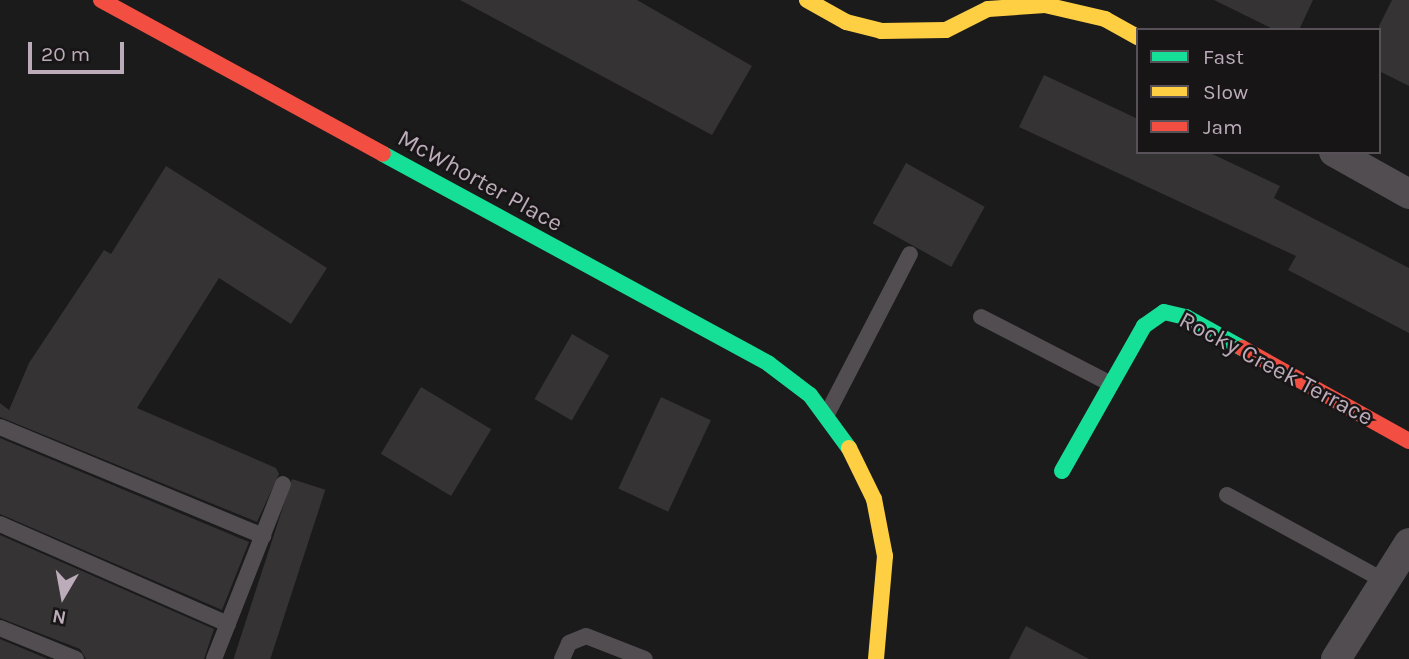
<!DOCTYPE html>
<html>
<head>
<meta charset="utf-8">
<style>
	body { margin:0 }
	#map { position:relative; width:1409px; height:659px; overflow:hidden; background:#1b1b1b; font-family:Karla,sans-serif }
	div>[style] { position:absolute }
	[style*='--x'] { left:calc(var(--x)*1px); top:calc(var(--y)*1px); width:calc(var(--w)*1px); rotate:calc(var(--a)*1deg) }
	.building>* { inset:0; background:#353334; transform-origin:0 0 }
	.lane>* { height:16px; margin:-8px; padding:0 8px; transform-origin:8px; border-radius:8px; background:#514d51 }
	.street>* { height:30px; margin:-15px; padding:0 15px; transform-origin:15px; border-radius:15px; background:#514d51 }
	.fast>* { height:16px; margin:-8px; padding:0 8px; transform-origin:8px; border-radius:8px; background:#16e098 }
	.slow>* { height:16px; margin:-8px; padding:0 8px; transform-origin:8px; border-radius:8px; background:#ffcf43 }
	.jam>* { height:16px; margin:-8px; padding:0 8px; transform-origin:8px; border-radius:8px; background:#f24e42 }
	span { translate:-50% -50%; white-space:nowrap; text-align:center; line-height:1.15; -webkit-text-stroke:5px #171516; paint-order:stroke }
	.street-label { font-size:24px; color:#bcacba }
	.legend { position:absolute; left:1136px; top:28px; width:245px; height:126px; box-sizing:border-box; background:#171516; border:2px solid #595158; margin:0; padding:9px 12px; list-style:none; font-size:21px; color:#bcacba }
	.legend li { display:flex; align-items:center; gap:14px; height:35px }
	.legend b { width:35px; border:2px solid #595158 }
	.north { position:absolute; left:28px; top:561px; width:70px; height:70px; -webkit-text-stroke:5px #171516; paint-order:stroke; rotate:190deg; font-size:19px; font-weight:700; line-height:28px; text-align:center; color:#bcacba }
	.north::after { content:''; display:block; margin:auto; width:24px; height:32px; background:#bcacba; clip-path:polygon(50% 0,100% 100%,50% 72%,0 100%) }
	.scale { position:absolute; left:28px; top:42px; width:96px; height:32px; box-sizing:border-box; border:4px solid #bcacba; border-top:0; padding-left:9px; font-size:21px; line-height:24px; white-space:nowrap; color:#bcacba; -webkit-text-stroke:5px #171516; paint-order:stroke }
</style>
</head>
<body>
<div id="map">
	<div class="building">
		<div style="clip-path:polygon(460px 0,637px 0,752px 66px,712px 135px)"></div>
		<div style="clip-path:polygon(1214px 0,1313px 0,1299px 30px,1275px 30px)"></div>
		<div style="clip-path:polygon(1392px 0,1409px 0,1409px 86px,1379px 71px,1379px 26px)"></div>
		<div style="clip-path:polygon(1044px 75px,1138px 119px,1138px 152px,1208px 152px,1280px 186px,1274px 198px,1409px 268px,1409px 333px,1288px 270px,1296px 256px,1019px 127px)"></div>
		<div style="left:906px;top:163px;width:90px;height:69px;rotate:29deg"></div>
		<div style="clip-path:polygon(166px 166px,327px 268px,291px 324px,219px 278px,137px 408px,276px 468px,279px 474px,257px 522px,0 417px,0 403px,9px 410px,29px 363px,104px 250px,111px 254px)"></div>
		<div style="left:572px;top:334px;width:43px;height:75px;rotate:30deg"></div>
		<div style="left:421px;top:387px;width:82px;height:78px;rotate:31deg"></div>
		<div style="left:661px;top:397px;width:55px;height:101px;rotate:25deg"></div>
		<div style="clip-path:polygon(0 438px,249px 542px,222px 610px,0 514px)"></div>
		<div style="left:292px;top:479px;width:35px;height:192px;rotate:18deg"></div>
		<div style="clip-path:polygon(0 535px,214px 629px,204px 659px,86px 659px,80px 649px,0 618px)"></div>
		<div style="clip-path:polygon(1026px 626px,1089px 659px,1009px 659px)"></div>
		<div style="clip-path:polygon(0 639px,48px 659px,0 659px)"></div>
	</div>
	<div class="lane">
		<div style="--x:981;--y:317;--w:146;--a:27.3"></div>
		<div style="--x:827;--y:414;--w:180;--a:-62.6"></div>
		<div style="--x:0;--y:427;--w:285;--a:22.5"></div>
		<div style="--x:1227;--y:495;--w:180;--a:28.6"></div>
		<div style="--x:0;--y:524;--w:249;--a:23.7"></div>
		<div style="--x:0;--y:628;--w:82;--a:22.2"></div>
		<div style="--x:214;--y:659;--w:188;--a:-68.5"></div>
		<div style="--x:562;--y:659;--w:17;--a:-66"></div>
		<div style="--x:569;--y:643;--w:18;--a:-22"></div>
		<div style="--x:586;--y:636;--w:63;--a:21.3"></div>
	</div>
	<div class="street">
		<div style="--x:1334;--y:152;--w:86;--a:29.2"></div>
		<div style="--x:1336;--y:659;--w:137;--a:-57.8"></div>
	</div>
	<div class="fast">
		<div style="--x:383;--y:154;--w:439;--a:28.5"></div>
		<div style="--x:769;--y:364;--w:51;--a:37.1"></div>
		<div style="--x:810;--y:395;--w:66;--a:53.7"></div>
		<div style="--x:1062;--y:471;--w:167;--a:-60.5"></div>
		<div style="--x:1144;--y:326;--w:24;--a:-35"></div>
		<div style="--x:1164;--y:312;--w:23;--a:13"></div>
		<div style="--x:1186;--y:317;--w:64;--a:29"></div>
	</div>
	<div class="slow">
		<div style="--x:807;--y:0;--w:45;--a:29.4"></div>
		<div style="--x:846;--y:22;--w:36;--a:14"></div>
		<div style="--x:881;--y:31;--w:65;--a:-0.9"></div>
		<div style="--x:946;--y:30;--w:47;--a:-26.6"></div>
		<div style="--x:988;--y:9;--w:57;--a:-4"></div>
		<div style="--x:1045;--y:5;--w:62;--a:13.1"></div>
		<div style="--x:1105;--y:19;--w:38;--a:29"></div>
		<div style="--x:849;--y:448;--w:57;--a:63.9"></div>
		<div style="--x:874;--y:499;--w:58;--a:79.1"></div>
		<div style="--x:885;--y:556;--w:103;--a:95"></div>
	</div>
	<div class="jam">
		<div style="--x:101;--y:0;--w:321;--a:28.6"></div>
		<div style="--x:1242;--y:348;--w:191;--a:29.1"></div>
	</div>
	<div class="street-label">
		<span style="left:480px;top:181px;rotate:29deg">McWhorter Place</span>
		<span style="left:1276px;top:369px;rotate:28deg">Rocky Creek Terrace</span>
	</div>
	<ul class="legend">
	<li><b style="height:9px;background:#16e098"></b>Fast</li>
	<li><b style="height:9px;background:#ffcf43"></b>Slow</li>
	<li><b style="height:9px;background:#f24e42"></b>Jam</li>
	</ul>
	<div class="north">N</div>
	<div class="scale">20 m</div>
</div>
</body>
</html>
